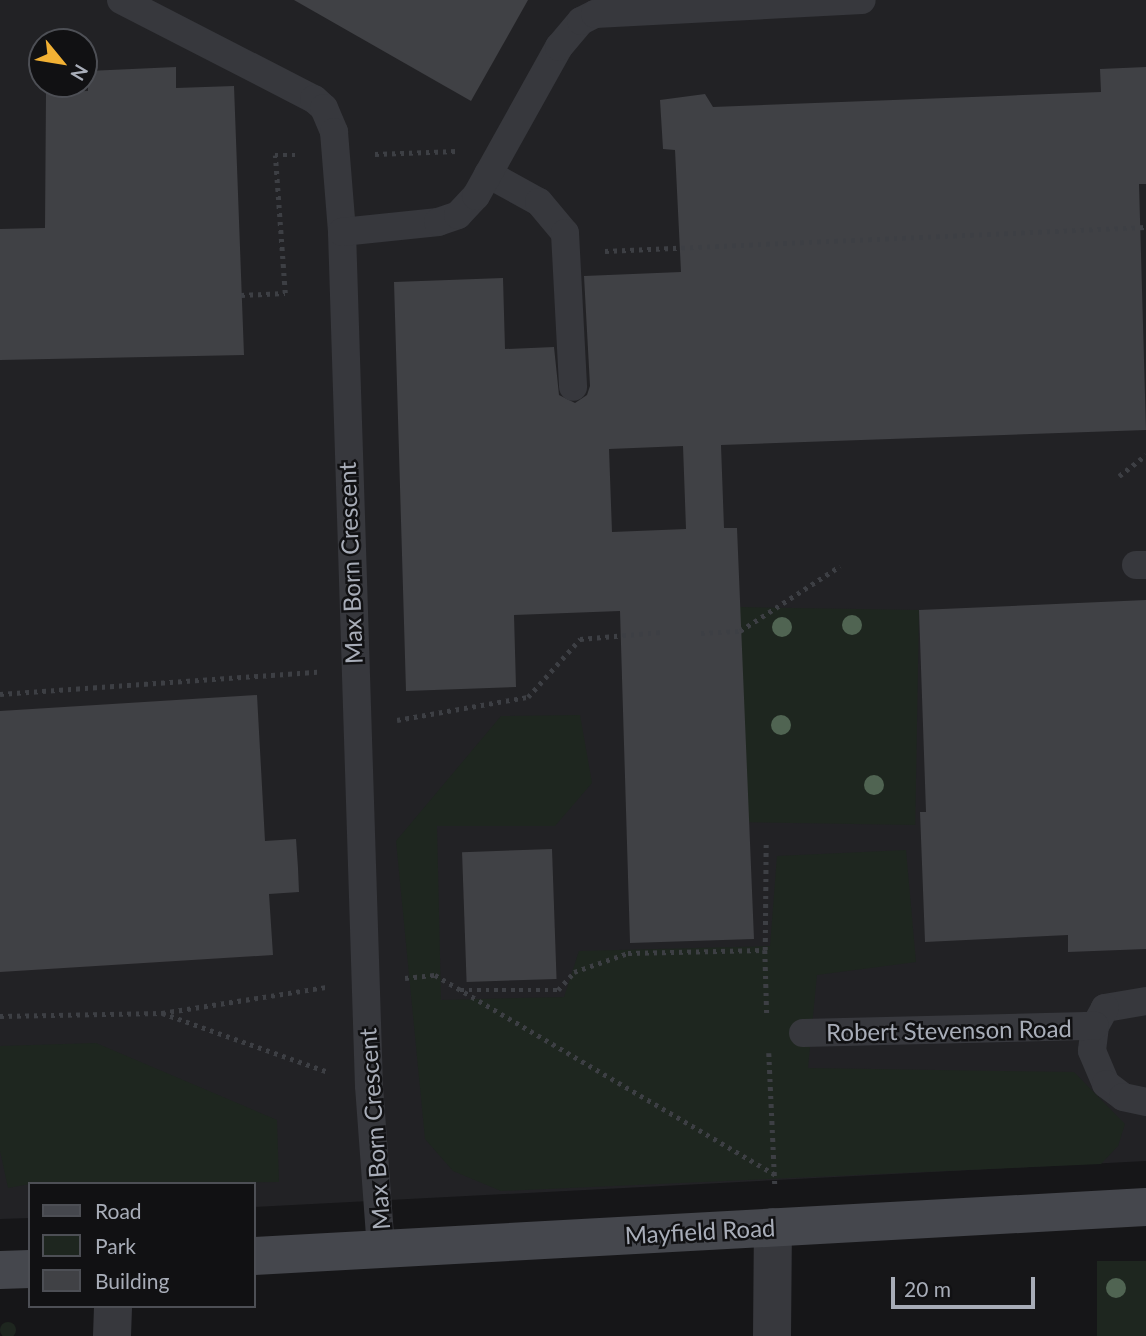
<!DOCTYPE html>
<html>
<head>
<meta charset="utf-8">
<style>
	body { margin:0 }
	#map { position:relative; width:1146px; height:1336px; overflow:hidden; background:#161618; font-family:Lato,sans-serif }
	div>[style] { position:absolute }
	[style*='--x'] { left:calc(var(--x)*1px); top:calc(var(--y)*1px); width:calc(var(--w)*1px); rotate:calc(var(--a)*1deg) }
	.built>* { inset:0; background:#222225 }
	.green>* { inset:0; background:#1e261f; transform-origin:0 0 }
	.round { border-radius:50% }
	.building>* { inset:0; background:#404145; transform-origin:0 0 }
	.path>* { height:4.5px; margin-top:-2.25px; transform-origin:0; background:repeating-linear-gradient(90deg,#3d3f44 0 3.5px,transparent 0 8.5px) }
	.lane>* { height:28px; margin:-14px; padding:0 14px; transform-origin:14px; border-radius:14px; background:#37383d }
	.street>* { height:38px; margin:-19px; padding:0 19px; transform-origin:19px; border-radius:19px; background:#37383d }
	.secondary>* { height:38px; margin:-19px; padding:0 19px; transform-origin:19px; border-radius:19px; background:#45474d }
	.trees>* { width:20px; height:20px; margin:-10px; border-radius:50%; background:#506452 }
	span { translate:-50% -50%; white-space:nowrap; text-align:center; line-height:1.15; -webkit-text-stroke:5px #111113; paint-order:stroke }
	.street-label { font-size:24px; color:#a8adb8 }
	.legend { position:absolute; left:28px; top:1182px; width:228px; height:126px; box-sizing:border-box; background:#111113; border:2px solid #4d4f55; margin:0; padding:9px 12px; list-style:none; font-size:21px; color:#a8adb8 }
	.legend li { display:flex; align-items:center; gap:14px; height:35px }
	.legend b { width:35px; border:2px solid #4d4f55 }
	.north { position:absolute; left:28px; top:28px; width:70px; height:70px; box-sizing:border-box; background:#111113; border:2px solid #4d4f55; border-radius:50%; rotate:120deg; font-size:19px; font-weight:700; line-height:28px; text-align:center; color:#a8adb8 }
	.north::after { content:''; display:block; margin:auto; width:24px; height:32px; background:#f2b134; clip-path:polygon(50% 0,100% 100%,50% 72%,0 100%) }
	.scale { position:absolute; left:891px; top:1277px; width:144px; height:32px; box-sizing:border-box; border:4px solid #a8adb8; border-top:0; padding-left:9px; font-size:21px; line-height:24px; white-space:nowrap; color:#a8adb8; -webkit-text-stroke:5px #111113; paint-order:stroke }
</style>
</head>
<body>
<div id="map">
	<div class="built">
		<div style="clip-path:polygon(evenodd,0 0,1146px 0,1146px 1161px,254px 1207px,254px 1184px,30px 1184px,30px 1218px,0 1219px,0 0,42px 42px,84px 42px,84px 84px,42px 84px,42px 42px)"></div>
	</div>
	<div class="green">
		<div style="left:740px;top:607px;width:179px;height:215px;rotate:1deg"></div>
		<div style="clip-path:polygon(580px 715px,592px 783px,555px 826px,437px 826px,441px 1000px,564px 997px,579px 951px,770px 946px,777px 856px,906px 850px,916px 962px,817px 975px,808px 1068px,1074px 1072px,1125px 1124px,1118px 1146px,1101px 1164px,501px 1191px,453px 1171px,425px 1139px,396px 841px,501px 716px)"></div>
		<div style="clip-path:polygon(96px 1043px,277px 1120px,279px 1182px,30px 1184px,8px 1188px,0 1151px,0 1046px)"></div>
		<div style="left:1097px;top:1261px;width:49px;height:75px"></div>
		<div class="round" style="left:0;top:1322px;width:16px;height:16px"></div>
	</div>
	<div class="building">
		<div style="clip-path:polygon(294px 0,528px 0,471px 101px)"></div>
		<div style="clip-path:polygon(176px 67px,176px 88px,234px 86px,244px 355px,0 360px,0 229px,45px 228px,46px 92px,88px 91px,88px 71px)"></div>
		<div style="clip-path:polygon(evenodd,1146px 67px,1146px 184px,1139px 184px,1146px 430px,721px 445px,724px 528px,737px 528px,754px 939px,630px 943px,620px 611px,514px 615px,516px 687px,406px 691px,394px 282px,503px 278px,505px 349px,554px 347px,559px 395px,575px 403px,587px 395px,590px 386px,584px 276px,681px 272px,675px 150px,663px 149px,660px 100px,705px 94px,713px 107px,1101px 92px,1100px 69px,1146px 67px,683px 446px,686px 529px,612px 532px,609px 449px,683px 446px)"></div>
		<div style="clip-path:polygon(1146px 600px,1146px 949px,1068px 952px,1068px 935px,925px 942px,920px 812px,926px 812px,919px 610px)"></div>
		<div style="clip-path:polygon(257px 695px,265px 841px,296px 839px,298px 868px,299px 892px,269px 894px,273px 955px,0 972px,0 711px)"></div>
		<div style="left:552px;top:849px;width:130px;height:90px;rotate:88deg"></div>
	</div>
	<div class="path">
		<div style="--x:375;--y:154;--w:82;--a:-2.1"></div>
		<div style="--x:605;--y:251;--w:542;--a:-2.54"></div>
		<div style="--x:241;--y:295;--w:44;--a:-2.6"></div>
		<div style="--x:285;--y:293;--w:138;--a:-94.1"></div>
		<div style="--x:275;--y:155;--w:21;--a:0"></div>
		<div style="--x:1119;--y:476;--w:34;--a:-38"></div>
		<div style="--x:701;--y:633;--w:39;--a:-3"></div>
		<div style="--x:740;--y:631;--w:119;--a:-33"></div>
		<div style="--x:0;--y:694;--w:318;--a:-4"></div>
		<div style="--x:397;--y:720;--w:133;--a:-10"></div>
		<div style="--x:528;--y:697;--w:78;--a:-48.1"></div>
		<div style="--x:580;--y:639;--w:82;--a:-4.9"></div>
		<div style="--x:765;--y:950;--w:67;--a:88.3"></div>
		<div style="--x:405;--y:978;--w:30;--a:-6"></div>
		<div style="--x:435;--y:975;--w:395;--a:30.4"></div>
		<div style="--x:460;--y:990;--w:98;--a:0"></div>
		<div style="--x:558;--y:990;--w:24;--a:-48"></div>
		<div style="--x:574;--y:972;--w:57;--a:-19.4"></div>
		<div style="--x:628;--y:953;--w:137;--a:-1.3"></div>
		<div style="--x:765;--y:950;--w:109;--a:-89.5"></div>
		<div style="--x:162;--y:1013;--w:167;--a:-9"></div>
		<div style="--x:0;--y:1016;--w:162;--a:-1.1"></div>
		<div style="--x:162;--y:1013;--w:177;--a:19.5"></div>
		<div style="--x:769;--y:1053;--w:131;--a:87.4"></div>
	</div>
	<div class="lane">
		<div style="--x:121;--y:0;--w:217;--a:27.2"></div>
		<div style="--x:314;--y:99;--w:13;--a:42"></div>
		<div style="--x:324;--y:108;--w:26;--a:67"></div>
		<div style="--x:334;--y:132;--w:100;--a:85.4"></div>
		<div style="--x:342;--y:232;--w:854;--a:88.19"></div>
		<div style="--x:369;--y:1086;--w:163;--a:85.8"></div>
		<div style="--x:488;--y:174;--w:58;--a:28.8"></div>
		<div style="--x:539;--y:202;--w:40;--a:50"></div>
		<div style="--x:565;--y:233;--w:154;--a:87"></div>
		<div style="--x:342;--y:232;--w:97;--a:-5.9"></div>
		<div style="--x:438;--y:222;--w:21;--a:-19"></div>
		<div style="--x:458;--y:215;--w:26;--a:-47"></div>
		<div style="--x:476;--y:196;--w:171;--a:-60.9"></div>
		<div style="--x:559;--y:47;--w:34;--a:-50"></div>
		<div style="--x:581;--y:21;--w:16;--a:-27"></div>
		<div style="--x:595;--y:14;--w:267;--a:-3"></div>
		<div style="--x:1136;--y:565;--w:10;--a:0"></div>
		<div style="--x:1146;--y:1001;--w:42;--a:170.3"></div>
		<div style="--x:1105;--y:1008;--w:21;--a:119"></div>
		<div style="--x:1095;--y:1026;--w:25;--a:97"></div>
		<div style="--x:1092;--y:1051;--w:36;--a:67"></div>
		<div style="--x:1106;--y:1084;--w:21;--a:37"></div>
		<div style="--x:1123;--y:1097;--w:24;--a:12"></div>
		<div style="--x:803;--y:1033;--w:292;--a:-1.4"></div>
	</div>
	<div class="street">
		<div style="--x:112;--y:1336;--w:30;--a:-88"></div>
		<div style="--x:772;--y:1336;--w:109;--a:-89.5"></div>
	</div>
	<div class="secondary">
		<div style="--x:254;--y:1256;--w:893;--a:-3.14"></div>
		<div style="--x:0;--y:1270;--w:30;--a:-2"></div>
	</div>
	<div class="trees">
		<div style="left:852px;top:625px"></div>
		<div style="left:782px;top:627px"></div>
		<div style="left:781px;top:725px"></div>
		<div style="left:874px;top:785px"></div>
		<div style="left:1116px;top:1288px"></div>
	</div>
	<div class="street-label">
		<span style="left:350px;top:563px;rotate:-92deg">Max Born Crescent</span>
		<span style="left:949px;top:1030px;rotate:-1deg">Robert Stevenson Road</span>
		<span style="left:374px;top:1129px;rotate:-94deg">Max Born Crescent</span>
		<span style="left:700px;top:1231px;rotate:-3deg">Mayfield Road</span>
	</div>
	<ul class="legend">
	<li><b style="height:9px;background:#45474d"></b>Road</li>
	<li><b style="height:19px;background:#1e261f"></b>Park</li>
	<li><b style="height:19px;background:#404145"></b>Building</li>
	</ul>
	<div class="north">N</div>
	<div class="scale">20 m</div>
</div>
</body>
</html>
